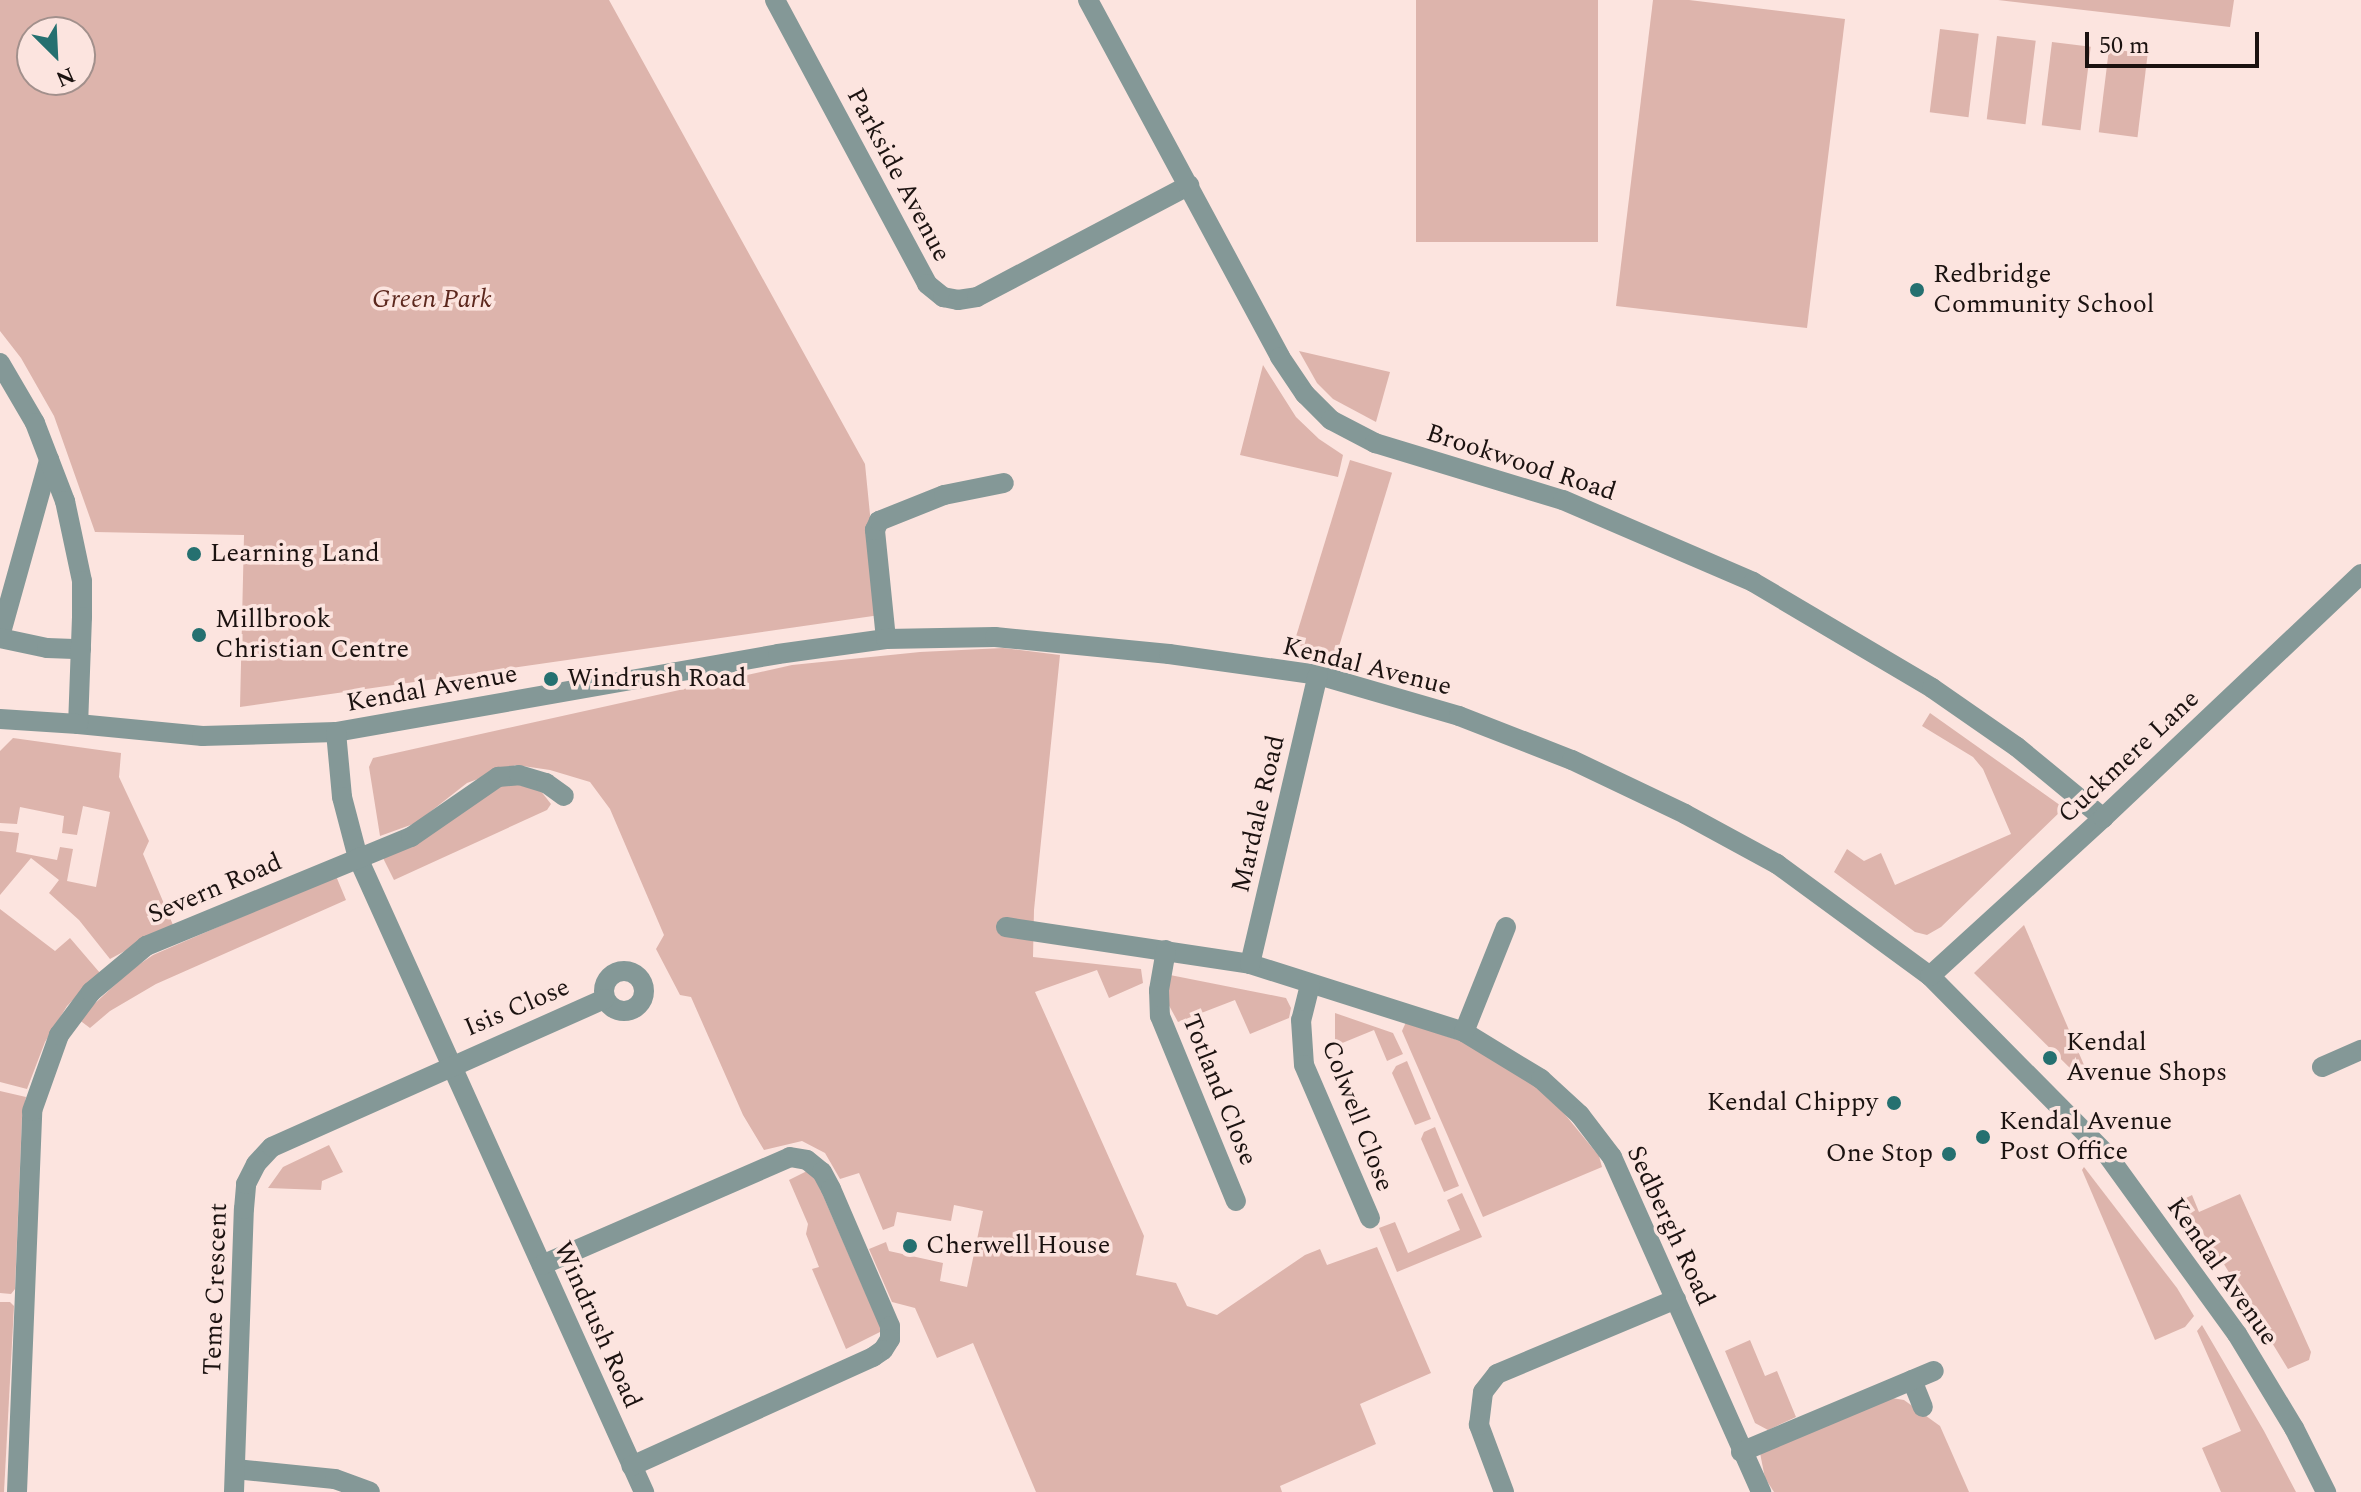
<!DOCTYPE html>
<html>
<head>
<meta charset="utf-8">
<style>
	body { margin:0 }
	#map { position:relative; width:2361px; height:1492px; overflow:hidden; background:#fce4df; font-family:Spectral,serif }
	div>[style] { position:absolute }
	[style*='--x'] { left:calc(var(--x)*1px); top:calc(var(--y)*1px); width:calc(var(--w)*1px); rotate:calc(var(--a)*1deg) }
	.green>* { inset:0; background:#ddb4ac; transform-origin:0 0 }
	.minor>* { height:20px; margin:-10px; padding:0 10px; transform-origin:10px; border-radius:10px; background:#849897 }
	.minor>.ring { margin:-10px; padding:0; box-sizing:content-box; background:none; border:20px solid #849897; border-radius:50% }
	.tertiary>* { height:20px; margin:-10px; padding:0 10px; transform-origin:10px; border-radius:10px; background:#849897 }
	.dots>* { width:22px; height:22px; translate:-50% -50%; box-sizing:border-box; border:4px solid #fce4df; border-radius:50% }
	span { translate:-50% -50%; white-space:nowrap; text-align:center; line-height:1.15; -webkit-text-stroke:7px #fce4df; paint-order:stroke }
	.street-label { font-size:26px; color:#1b1210 }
	.poi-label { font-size:26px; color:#1b1210 }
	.left { translate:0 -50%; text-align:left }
	.right { translate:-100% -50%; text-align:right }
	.park-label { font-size:26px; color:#5d281e; font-style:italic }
	.north { position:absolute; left:16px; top:16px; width:80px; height:80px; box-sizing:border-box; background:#fce4df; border:2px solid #a2908c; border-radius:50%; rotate:156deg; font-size:22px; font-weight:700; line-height:32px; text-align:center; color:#1b1210 }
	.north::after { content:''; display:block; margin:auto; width:28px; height:36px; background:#257070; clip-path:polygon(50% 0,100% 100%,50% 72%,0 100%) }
	.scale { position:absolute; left:2085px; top:32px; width:174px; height:36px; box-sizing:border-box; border:4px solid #1b1210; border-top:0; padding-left:10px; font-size:24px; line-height:28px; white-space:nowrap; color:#1b1210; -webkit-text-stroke:6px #fce4df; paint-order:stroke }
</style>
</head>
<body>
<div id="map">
	<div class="green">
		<div style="clip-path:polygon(evenodd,0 0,609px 0,865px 464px,880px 615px,240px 707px,244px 535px,95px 532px,54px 416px,21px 358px,0 331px,0 0,32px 32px,80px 32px,80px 80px,32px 80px,32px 32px)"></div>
		<div style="left:1416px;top:0;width:182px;height:242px"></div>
		<div style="clip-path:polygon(1653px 0,1689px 0,1845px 19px,1807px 328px,1616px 306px)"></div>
		<div style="clip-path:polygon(1998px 0,2234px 0,2230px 27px)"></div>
		<div style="left:1940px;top:29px;width:39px;height:84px;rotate:7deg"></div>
		<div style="left:1997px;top:36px;width:39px;height:84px;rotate:7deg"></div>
		<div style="left:2052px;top:42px;width:39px;height:84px;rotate:7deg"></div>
		<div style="left:2109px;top:49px;width:39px;height:84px;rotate:7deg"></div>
		<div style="clip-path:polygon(1299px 351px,1390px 372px,1376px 422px,1333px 399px,1317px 383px)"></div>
		<div style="clip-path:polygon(1263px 365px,1296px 417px,1319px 439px,1343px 455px,1338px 477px,1240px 455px)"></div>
		<div style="left:1350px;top:460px;width:44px;height:192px;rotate:17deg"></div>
		<div style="clip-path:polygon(1003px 648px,1060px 655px,1034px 910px,1033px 957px,1141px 969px,1143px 983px,1109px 998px,1097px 970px,1035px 992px,1144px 1236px,1136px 1275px,1176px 1283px,1187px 1306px,1217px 1315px,1305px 1255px,1320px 1249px,1327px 1265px,1377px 1247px,1431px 1373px,1360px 1404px,1376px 1444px,1280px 1486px,1282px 1492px,1036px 1492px,973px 1343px,937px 1358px,915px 1308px,892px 1302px,869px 1249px,886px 1242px,889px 1251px,943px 1263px,940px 1281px,967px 1287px,983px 1211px,954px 1205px,951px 1221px,897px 1212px,894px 1226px,883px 1230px,859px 1173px,840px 1179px,825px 1153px,802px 1141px,764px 1150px,743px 1115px,691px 997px,680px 995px,656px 949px,664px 935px,610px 809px,590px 782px,550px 770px,516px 765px,467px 783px,416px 823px,380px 836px,369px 767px,373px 758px,792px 665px,920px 652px)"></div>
		<div style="clip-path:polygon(1930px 713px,2064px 808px,1941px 927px,1927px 935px,1915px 932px,1834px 872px,1847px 849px,1864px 861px,1881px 853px,1895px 885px,2011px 834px,1983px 769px,1973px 757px,1922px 726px)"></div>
		<div style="clip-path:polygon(13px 738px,121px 753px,119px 777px,149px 841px,143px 854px,173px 925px,110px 959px,79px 920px,49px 893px,59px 880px,31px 858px,0 895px,0 831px,19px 833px,16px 852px,57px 860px,60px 847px,73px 849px,67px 881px,96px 887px,110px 812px,83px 806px,77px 835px,62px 833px,64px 816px,20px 807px,17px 824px,0 823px,0 751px)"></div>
		<div style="clip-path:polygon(510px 783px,540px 790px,551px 804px,547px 810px,394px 880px,382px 856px,482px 793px)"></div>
		<div style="clip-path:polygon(336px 876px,346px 900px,156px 984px,110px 1011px,90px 1028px,78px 1019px,131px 970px,153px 955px)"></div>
		<div style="clip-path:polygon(0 909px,55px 951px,70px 938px,100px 973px,67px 1006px,45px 1042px,27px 1089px,0 1082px)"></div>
		<div style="clip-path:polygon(2024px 925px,2087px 1072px,2077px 1075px,1974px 973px)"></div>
		<div style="clip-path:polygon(1170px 975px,1286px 998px,1291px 1008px,1289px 1018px,1250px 1034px,1235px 1000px,1178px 1022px,1166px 1000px)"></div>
		<div style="clip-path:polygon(1335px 1013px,1393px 1033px,1403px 1054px,1387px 1061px,1374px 1030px,1335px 1046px)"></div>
		<div style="clip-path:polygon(1406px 1022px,1466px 1043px,1549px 1095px,1599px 1156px,1602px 1167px,1483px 1217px,1402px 1031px)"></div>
		<div style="clip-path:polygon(1407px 1061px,1431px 1119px,1415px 1125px,1392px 1073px,1396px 1066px)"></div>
		<div style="clip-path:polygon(0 1091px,26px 1097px,22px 1117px,15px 1289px,11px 1294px,0 1293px)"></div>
		<div style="clip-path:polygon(1435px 1127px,1459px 1186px,1444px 1192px,1421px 1139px,1424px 1132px)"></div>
		<div style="clip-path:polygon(329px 1145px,343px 1172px,322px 1181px,321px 1190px,268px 1188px,283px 1167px)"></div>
		<div style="clip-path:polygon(2084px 1167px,2177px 1288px,2194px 1316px,2185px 1327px,2155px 1340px,2082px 1170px)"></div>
		<div style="clip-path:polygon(807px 1171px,815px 1177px,882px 1331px,846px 1349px,812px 1269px,819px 1267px,806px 1234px,808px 1224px,789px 1180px)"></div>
		<div style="clip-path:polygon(1462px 1193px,1482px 1237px,1397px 1272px,1379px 1228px,1395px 1222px,1408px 1253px,1460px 1230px,1447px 1200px)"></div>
		<div style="clip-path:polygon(2240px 1194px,2311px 1352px,2309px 1360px,2288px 1369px,2219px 1256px,2180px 1201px,2192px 1195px,2199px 1212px)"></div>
		<div style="clip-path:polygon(0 1302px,10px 1302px,14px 1306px,4px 1492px,0 1492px)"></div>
		<div style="clip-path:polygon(2202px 1325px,2264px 1431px,2296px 1492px,2221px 1492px,2202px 1448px,2241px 1431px,2197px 1331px)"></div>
		<div style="clip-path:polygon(1750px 1340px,1765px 1376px,1777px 1371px,1796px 1417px,1768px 1430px,1755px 1423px,1725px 1351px)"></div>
		<div style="clip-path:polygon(1892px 1398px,1904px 1400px,1940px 1426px,1969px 1492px,1774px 1492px,1765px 1478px,1760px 1453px)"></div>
	</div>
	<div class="minor">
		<div style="--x:775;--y:0;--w:322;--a:61.8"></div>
		<div style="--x:927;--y:284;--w:21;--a:39"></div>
		<div style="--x:943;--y:297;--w:15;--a:11"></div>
		<div style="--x:958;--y:300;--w:19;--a:-9"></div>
		<div style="--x:977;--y:297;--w:240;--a:-27.8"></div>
		<div style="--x:1088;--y:0;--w:405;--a:61.7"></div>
		<div style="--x:1280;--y:357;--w:45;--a:56"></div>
		<div style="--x:1305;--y:394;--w:37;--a:45"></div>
		<div style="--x:1331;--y:420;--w:50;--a:27.6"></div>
		<div style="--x:1375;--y:443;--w:196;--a:16.9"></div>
		<div style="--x:1563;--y:500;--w:207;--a:23.3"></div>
		<div style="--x:1753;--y:582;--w:208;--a:30.6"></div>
		<div style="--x:1932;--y:688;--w:103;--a:34.8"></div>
		<div style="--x:2017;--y:747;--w:112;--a:39.5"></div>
		<div style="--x:0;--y:636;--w:183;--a:-74.4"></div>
		<div style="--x:0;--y:638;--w:48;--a:12"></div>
		<div style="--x:47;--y:648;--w:34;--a:2"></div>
		<div style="--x:886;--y:639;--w:110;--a:-95.8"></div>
		<div style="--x:875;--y:530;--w:10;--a:-66"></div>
		<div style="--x:879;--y:521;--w:70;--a:-21.8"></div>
		<div style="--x:944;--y:495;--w:61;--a:-11.3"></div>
		<div style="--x:78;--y:724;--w:125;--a:5.5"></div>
		<div style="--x:202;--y:736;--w:134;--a:-1.7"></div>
		<div style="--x:336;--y:732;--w:449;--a:-10"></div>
		<div style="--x:778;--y:654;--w:109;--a:-7.9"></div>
		<div style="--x:886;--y:639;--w:109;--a:-1.1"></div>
		<div style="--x:995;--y:637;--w:175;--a:5.6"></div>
		<div style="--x:1169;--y:654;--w:150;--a:8"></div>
		<div style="--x:1318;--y:675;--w:147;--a:16.2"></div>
		<div style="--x:1459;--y:716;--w:121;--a:21.3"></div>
		<div style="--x:1572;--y:760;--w:125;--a:25.5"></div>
		<div style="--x:1685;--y:814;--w:105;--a:28.5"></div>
		<div style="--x:1777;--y:864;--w:190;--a:36.2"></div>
		<div style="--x:1930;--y:976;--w:253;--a:45.3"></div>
		<div style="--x:2108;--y:1156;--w:220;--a:54.1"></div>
		<div style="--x:2237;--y:1334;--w:110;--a:58.8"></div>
		<div style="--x:2294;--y:1428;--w:72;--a:63.4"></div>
		<div style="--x:336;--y:732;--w:65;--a:84.7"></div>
		<div style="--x:342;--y:797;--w:63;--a:75.3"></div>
		<div style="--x:358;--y:858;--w:696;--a:65.72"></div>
		<div style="--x:1006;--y:927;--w:247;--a:8.6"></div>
		<div style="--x:1250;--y:964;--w:225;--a:17.6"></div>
		<div style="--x:1464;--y:1032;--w:90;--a:31.4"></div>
		<div style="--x:1541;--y:1079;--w:53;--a:42.7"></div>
		<div style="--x:1580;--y:1115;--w:53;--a:52.7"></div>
		<div style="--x:1612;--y:1157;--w:367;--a:66"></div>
		<div style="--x:1166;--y:950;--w:41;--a:99.9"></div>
		<div style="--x:1159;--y:990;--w:26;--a:88"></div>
		<div style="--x:1160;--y:1016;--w:200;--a:67.7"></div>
		<div style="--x:1250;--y:964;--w:297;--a:-76.8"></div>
		<div class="ring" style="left:604px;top:971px;width:20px;height:20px"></div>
		<div style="--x:1930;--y:976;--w:234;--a:-42.4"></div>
		<div style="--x:2103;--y:818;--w:355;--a:-43.4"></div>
		<div style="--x:1310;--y:985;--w:36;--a:104"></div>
		<div style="--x:1301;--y:1020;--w:45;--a:86.2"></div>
		<div style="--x:1304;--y:1065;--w:167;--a:66.7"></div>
		<div style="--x:1464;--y:1032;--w:113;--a:-68.2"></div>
		<div style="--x:2322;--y:1067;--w:43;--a:-23.6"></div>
		<div style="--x:542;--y:1265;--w:270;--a:-23.5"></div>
		<div style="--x:790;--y:1157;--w:17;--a:10"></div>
		<div style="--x:807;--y:1160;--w:19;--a:39"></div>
		<div style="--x:822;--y:1172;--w:19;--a:62"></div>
		<div style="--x:831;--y:1189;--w:149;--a:66.7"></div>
		<div style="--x:890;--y:1326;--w:13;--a:90"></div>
		<div style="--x:890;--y:1339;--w:13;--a:122"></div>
		<div style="--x:883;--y:1350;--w:12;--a:145"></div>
		<div style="--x:873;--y:1357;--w:265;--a:155.7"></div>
		<div style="--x:1912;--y:1380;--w:29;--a:68"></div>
		<div style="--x:1741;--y:1452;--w:209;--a:-22.8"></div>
		<div style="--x:235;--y:1469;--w:100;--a:5.7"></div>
		<div style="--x:335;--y:1479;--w:37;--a:20"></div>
		<div style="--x:17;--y:1492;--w:381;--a:-87.7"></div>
		<div style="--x:32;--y:1111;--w:81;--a:-70.4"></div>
		<div style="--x:59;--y:1035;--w:54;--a:-53.3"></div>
		<div style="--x:91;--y:992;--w:72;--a:-39.9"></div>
		<div style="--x:146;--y:946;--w:287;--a:-22.4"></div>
		<div style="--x:411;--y:837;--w:106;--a:-34.6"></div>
		<div style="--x:498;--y:777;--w:21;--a:-5"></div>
		<div style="--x:519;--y:775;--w:28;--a:17"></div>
		<div style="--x:546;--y:783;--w:22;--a:36"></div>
		<div style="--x:234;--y:1492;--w:283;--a:-88"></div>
		<div style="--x:244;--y:1209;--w:25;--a:-85"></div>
		<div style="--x:246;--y:1184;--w:22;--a:-63"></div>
		<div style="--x:256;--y:1164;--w:23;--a:-47"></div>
		<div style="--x:272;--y:1147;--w:364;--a:-24"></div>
		<div style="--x:1504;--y:1492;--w:72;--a:-110.5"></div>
		<div style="--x:1479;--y:1425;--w:33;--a:-83"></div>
		<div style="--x:1483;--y:1392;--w:23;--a:-52"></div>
		<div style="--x:1497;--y:1374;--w:194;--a:-22.7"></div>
	</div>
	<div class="tertiary">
		<div style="--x:0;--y:363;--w:69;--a:59.7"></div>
		<div style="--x:35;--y:423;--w:84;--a:69"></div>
		<div style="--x:65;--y:501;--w:82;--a:78"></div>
		<div style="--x:82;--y:581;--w:36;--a:90"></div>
		<div style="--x:82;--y:617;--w:107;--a:92.1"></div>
		<div style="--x:78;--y:724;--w:78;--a:-176.3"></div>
	</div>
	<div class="dots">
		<div style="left:1917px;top:290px;background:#257070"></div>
		<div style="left:194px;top:554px;background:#257070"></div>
		<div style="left:199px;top:635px;background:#257070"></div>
		<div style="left:551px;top:679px;background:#257070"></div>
		<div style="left:2050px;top:1058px;background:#257070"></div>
		<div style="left:1894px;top:1103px;background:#257070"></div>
		<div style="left:1983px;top:1137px;background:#257070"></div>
		<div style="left:1949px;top:1154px;background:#257070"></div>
		<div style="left:910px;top:1246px;background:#257070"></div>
	</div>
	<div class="street-label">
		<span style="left:898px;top:175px;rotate:62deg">Parkside Avenue</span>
		<span style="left:1521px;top:463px;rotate:18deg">Brookwood Road</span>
		<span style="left:1367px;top:667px;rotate:14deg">Kendal Avenue</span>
		<span style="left:432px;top:689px;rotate:-10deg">Kendal Avenue</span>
		<span style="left:2129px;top:757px;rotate:-43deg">Cuckmere Lane</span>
		<span style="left:1259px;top:814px;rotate:-77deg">Mardale Road</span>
		<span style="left:215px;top:889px;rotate:-23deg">Severn Road</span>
		<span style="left:517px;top:1008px;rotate:-23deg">Isis Close</span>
		<span style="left:1219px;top:1090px;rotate:68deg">Totland Close</span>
		<span style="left:1357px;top:1116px;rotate:69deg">Colwell Close</span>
		<span style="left:1670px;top:1226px;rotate:65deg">Sedbergh Road</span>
		<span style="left:2222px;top:1272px;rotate:55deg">Kendal Avenue</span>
		<span style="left:216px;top:1289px;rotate:-88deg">Teme Crescent</span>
		<span style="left:597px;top:1325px;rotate:66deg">Windrush Road</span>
	</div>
	<div class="poi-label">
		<span class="left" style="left:1933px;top:290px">Redbridge<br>Community School</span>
		<span class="left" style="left:210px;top:554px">Learning Land</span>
		<span class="left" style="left:215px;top:635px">Millbrook<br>Christian Centre</span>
		<span class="left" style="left:567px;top:679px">Windrush Road</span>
		<span class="left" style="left:2066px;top:1058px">Kendal<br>Avenue Shops</span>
		<span class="right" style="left:1878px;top:1103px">Kendal Chippy</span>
		<span class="left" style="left:1999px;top:1137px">Kendal Avenue<br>Post Office</span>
		<span class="right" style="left:1933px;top:1154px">One Stop</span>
		<span class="left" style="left:926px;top:1246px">Cherwell House</span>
	</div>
	<div class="park-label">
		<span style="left:432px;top:300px">Green Park</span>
	</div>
	<div class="north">N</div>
	<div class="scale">50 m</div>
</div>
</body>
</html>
